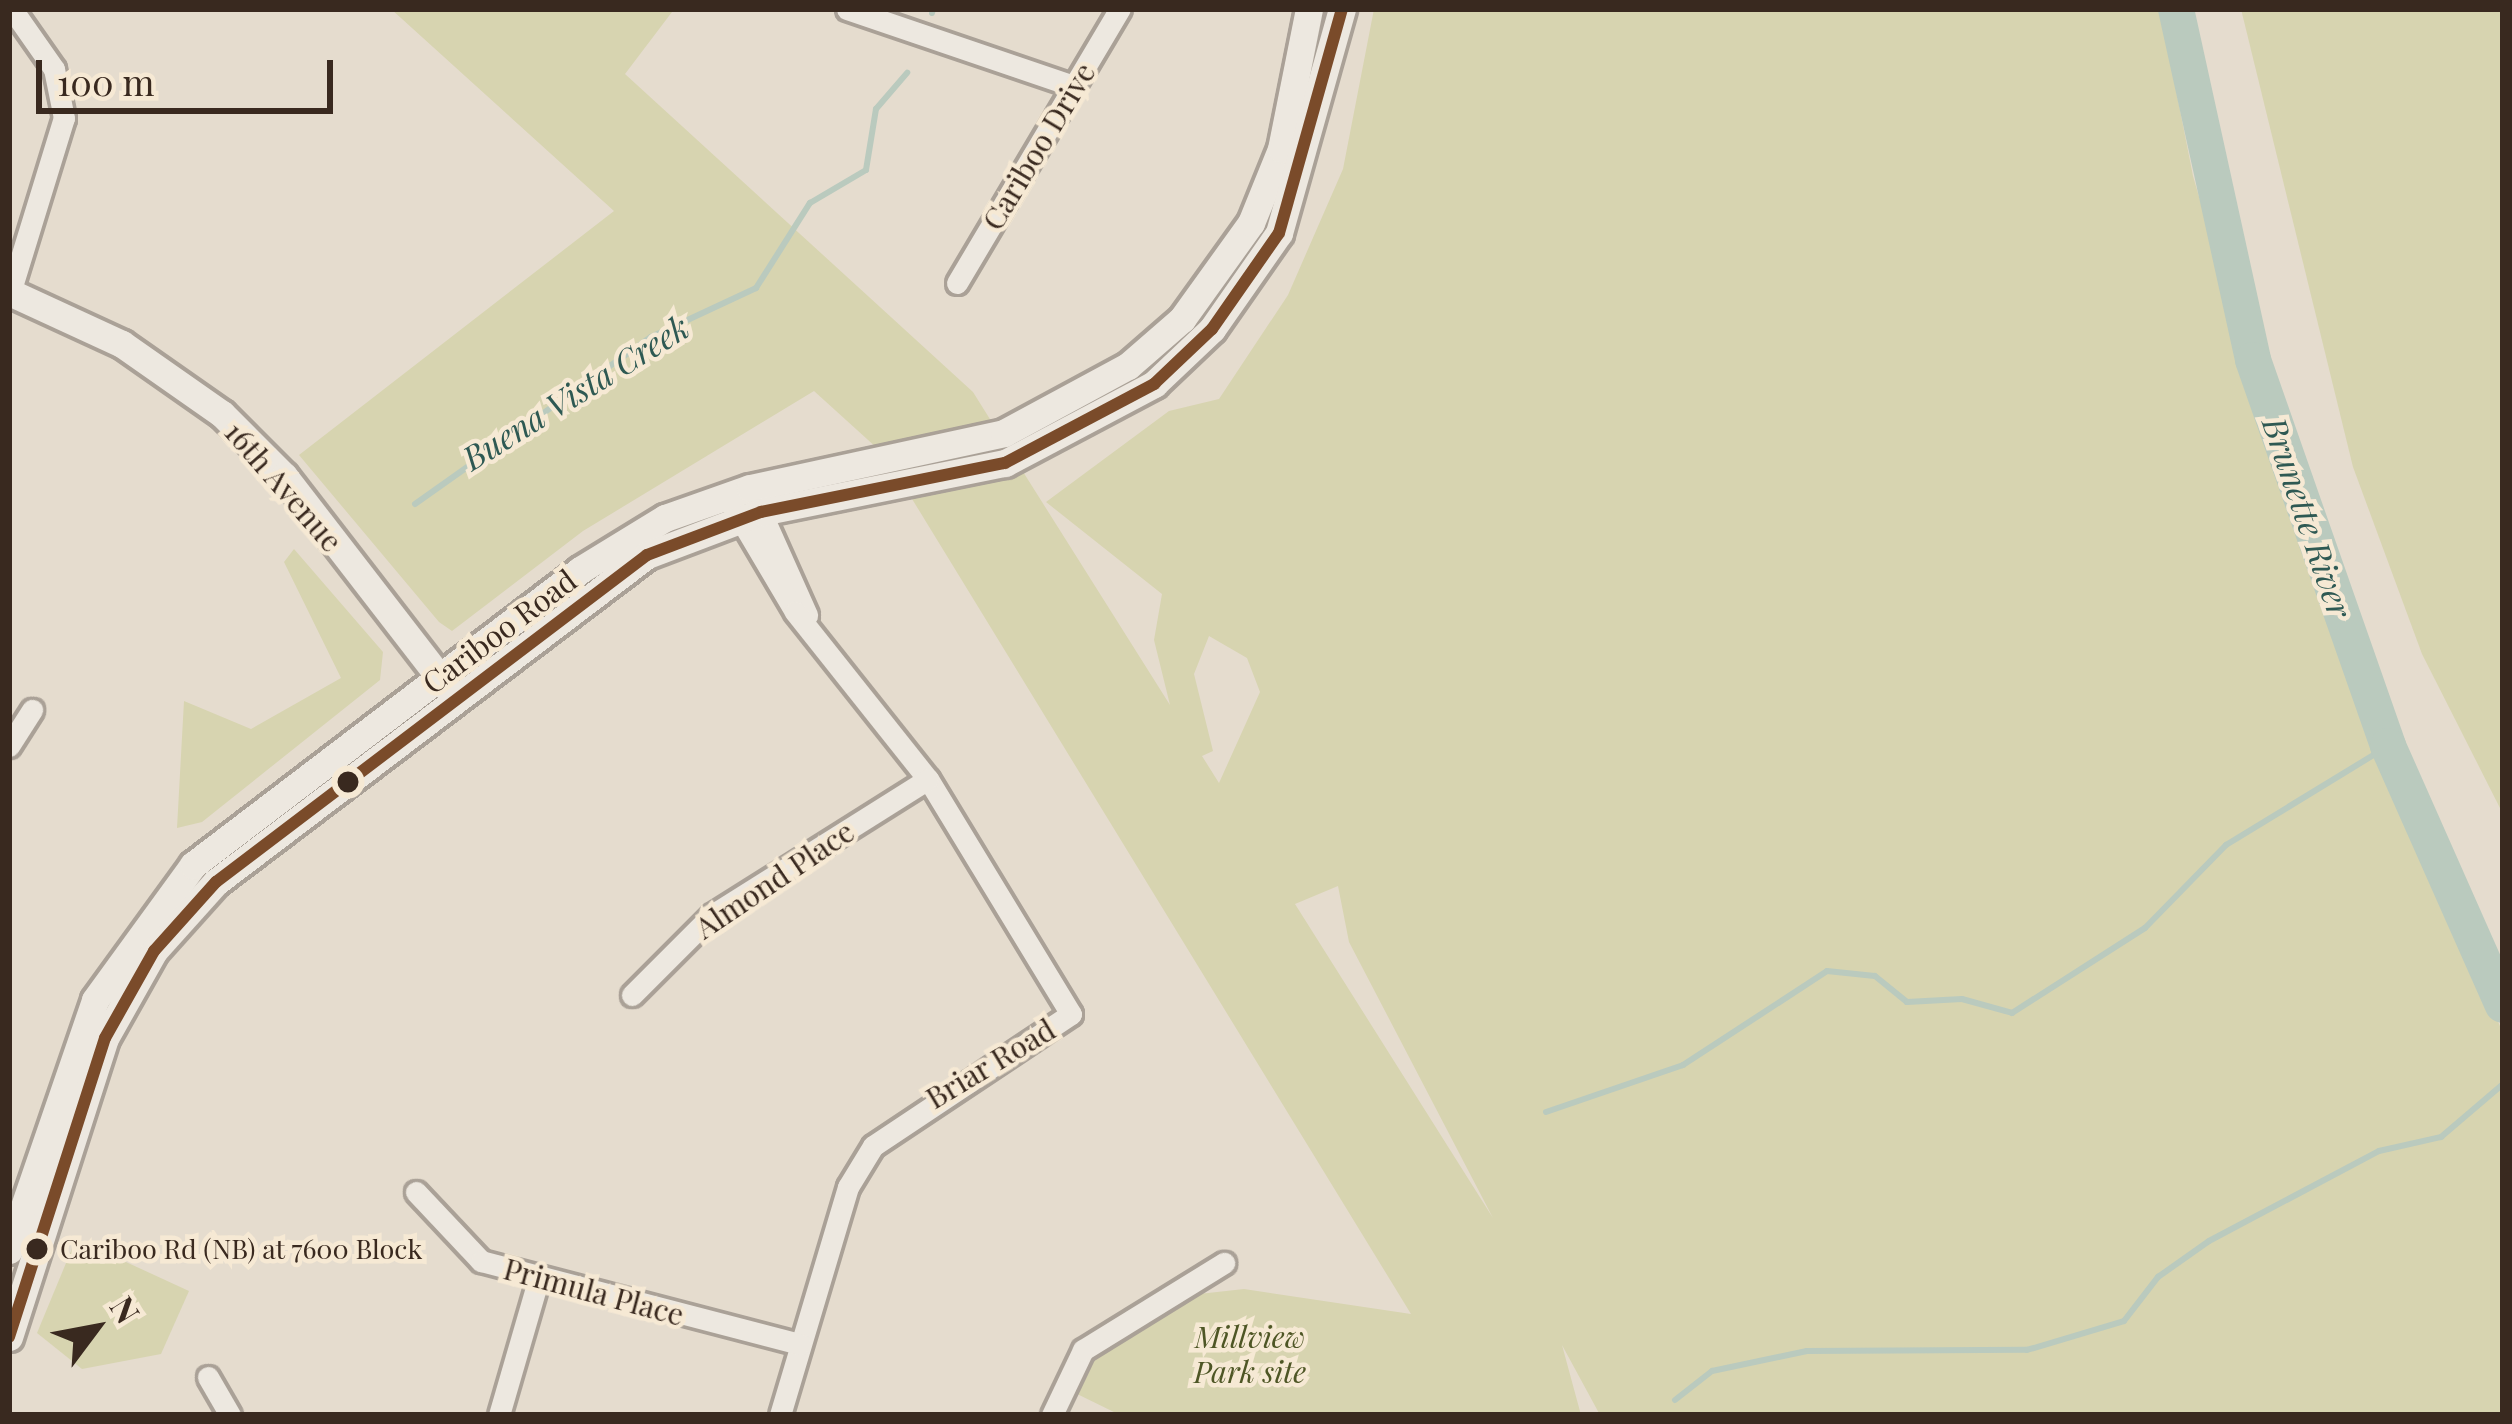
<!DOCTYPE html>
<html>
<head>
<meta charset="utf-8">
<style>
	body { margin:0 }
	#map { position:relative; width:2512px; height:1424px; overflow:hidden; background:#e5dcce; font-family:"Playfair Display",serif }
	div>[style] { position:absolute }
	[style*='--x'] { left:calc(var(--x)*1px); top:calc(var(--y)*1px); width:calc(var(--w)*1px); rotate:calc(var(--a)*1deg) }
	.green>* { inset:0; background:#d7d4b0 }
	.stream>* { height:6px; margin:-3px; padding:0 3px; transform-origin:3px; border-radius:3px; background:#bacabe }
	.river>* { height:36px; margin:-18px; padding:0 18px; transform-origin:18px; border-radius:18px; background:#bacabe }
	.roads { filter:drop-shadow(3px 0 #aaa197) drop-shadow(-3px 0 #aaa197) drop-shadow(0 3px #aaa197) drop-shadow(0 -3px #aaa197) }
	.minor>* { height:21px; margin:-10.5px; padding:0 10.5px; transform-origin:10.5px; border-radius:10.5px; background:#ede8e0 }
	.tertiary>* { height:27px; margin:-13.5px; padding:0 13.5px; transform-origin:13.5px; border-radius:13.5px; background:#ede8e0 }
	.bus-1>* { height:12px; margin:-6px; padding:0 6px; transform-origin:6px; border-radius:6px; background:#7a4b2a }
	.dots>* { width:33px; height:33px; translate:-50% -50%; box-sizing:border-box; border:6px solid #f6e9d4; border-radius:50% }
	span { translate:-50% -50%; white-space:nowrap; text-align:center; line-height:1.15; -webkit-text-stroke:9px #f6e9d4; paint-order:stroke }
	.bus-label { font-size:27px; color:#39291f }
	.left { translate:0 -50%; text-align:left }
	.street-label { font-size:30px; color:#39291f }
	.park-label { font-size:30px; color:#4e5625; font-style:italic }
	.water-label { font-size:33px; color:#2e5953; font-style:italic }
	.frame { position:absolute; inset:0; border:12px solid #39291f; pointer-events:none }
	.north { position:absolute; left:36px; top:1268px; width:120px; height:120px; -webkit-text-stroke:9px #f6e9d4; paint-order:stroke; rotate:58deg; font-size:33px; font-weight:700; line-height:48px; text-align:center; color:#39291f }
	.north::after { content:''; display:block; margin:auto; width:42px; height:54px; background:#39291f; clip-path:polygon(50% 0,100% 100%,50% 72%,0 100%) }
	.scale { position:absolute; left:36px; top:60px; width:297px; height:54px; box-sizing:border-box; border:6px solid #39291f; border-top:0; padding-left:15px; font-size:36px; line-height:42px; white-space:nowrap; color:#39291f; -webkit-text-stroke:9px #f6e9d4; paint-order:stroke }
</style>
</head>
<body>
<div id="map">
	<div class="green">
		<div style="clip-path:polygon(391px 9px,672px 12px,625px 74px,973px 392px,993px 424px,878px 449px,814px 391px,583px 531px,452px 631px,439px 622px,299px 455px,614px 211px)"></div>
		<div style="clip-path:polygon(evenodd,1374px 9px,2160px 9px,2193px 176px,2283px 486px,2348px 677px,2503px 1033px,2503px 1415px,1600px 1415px,1562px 1345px,1581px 1415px,1120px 1415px,1071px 1391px,1092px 1359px,1199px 1294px,1244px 1289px,1411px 1314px,909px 494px,1020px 467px,1170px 705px,1154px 640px,1162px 594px,1046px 502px,1169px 411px,1219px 399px,1288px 295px,1343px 169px,1374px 9px,1209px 636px,1247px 658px,1260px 692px,1219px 783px,1202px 756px,1213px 751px,1194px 674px,1209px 636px,1374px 9px,1338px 886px,1349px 942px,1493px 1218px,1295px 904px,1338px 886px)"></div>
		<div style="clip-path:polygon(2241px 9px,2503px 9px,2503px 814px,2422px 654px,2353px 467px)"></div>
		<div style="clip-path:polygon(294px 549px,383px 652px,380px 680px,202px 822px,177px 828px,184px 701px,251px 729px,341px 678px,284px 562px)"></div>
		<div style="clip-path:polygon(76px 1239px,189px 1291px,161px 1354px,82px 1369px,37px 1333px)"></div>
	</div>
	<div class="stream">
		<div style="--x:932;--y:13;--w:4;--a:-76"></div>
		<div style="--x:415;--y:504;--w:289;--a:-35.3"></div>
		<div style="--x:651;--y:337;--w:116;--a:-25"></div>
		<div style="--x:756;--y:288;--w:101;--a:-57.6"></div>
		<div style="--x:810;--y:203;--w:65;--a:-30.5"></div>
		<div style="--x:866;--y:170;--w:62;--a:-80.7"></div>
		<div style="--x:876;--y:109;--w:48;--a:-49.3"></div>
		<div style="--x:1546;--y:1112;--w:145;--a:-18.9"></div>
		<div style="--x:1683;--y:1065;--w:172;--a:-33.1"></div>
		<div style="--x:1827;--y:971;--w:48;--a:5.9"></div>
		<div style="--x:1875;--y:976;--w:41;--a:39.1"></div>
		<div style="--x:1907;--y:1002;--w:55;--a:-3.1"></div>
		<div style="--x:1962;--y:999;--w:52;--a:15.6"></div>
		<div style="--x:2012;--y:1013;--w:158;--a:-32.6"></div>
		<div style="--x:2145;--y:928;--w:116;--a:-45.7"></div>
		<div style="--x:2226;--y:845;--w:190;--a:-31.4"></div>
		<div style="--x:1675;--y:1400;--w:47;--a:-38.1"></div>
		<div style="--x:1712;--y:1371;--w:97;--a:-11.9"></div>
		<div style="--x:1807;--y:1351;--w:220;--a:-0.3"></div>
		<div style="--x:2027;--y:1350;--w:101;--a:-16.6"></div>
		<div style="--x:2124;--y:1321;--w:56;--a:-52.3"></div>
		<div style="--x:2158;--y:1277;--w:62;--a:-35.2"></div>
		<div style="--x:2209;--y:1241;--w:192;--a:-27.9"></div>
		<div style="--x:2379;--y:1151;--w:64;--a:-12.7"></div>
		<div style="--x:2441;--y:1137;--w:82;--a:-40.5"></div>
	</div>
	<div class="river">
		<div style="--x:2176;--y:9;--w:359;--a:77.6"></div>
		<div style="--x:2253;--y:360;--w:409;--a:70.7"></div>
		<div style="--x:2388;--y:746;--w:283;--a:66.1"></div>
	</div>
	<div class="roads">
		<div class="minor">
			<div style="--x:847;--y:9;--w:239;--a:18.8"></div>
			<div style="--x:957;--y:283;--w:319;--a:-59.3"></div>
			<div style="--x:10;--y:293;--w:183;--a:-72.9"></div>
			<div style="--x:64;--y:118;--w:50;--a:-101.5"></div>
			<div style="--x:54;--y:69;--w:73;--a:-125"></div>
			<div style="--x:757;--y:503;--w:123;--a:65.9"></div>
			<div style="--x:733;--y:507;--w:122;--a:59.4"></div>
			<div style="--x:795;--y:612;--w:213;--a:51.5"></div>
			<div style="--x:928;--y:779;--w:275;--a:58.7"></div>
			<div style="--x:1071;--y:1014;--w:238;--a:146.3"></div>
			<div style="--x:873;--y:1146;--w:48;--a:121.4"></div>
			<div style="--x:848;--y:1187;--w:238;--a:106.6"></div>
			<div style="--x:9;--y:746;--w:43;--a:-57.4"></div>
			<div style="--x:632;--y:995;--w:113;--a:-45"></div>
			<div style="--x:712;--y:915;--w:255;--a:-32.2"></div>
			<div style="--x:416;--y:1192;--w:95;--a:46.7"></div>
			<div style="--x:481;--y:1261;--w:330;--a:14.6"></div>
			<div style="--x:208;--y:1377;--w:44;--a:59.9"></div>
			<div style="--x:499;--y:1415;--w:144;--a:-73.8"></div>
			<div style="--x:1052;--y:1415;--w:72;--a:-64.5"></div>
			<div style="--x:1083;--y:1350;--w:166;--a:-31.7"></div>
		</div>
		<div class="tertiary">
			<div style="--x:9;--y:292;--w:124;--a:24.7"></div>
			<div style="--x:122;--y:344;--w:122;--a:35"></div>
			<div style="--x:222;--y:414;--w:88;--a:45"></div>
			<div style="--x:284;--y:476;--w:268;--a:52.3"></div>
			<div style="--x:9;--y:1250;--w:264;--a:-71"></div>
			<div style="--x:95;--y:1000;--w:167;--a:-54"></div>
			<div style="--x:193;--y:865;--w:487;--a:-37.3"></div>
			<div style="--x:580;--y:570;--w:100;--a:-31.5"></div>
			<div style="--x:665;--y:518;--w:90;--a:-19.4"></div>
			<div style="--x:750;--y:488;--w:260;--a:-12.2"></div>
			<div style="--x:1004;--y:433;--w:141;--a:-28.4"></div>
			<div style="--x:1128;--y:366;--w:72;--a:-41"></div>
			<div style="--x:1182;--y:319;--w:118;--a:-54.3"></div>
			<div style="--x:1251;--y:223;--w:80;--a:-67.9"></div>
			<div style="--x:1281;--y:149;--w:143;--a:-78.7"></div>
			<div style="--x:9;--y:1337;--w:314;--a:-72.2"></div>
			<div style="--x:105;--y:1038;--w:100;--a:-60.6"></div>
			<div style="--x:154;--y:951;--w:93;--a:-48.1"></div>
			<div style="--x:216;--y:882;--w:541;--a:-37.19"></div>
			<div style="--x:647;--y:555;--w:122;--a:-20.7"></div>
			<div style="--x:761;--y:512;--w:249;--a:-11.4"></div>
			<div style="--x:1005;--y:463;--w:169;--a:-27.9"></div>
			<div style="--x:1154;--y:384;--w:80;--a:-43.5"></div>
			<div style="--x:1212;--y:329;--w:117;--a:-55.1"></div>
			<div style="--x:1279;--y:233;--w:233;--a:-74.3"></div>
		</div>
	</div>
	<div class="bus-1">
		<div style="--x:9;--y:1337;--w:314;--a:-72.2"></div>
		<div style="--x:105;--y:1038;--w:100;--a:-60.6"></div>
		<div style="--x:154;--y:951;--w:93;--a:-48.1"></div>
		<div style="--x:216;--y:882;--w:541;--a:-37.19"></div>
		<div style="--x:647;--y:555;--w:122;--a:-20.7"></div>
		<div style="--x:761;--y:512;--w:249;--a:-11.4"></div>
		<div style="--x:1005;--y:463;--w:169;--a:-27.9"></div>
		<div style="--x:1154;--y:384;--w:80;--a:-43.5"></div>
		<div style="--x:1212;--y:329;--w:117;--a:-55.1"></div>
		<div style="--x:1279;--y:233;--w:233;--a:-74.3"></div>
	</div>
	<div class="dots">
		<div style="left:348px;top:782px;background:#39291f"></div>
		<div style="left:37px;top:1249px;background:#39291f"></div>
	</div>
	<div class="bus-label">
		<span class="left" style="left:60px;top:1249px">Cariboo Rd (NB) at 7600 Block</span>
	</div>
	<div class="street-label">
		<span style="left:1038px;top:146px;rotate:-59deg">Cariboo Drive</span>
		<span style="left:284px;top:486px;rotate:49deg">16th Avenue</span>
		<span style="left:499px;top:631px;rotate:-37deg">Cariboo Road</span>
		<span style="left:774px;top:879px;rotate:-34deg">Almond Place</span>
		<span style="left:990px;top:1063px;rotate:-31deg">Briar Road</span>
		<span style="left:594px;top:1291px;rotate:15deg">Primula Place</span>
	</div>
	<div class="park-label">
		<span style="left:1250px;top:1353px">Millview<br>Park site</span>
	</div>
	<div class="water-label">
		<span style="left:575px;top:392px;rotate:-32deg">Buena Vista Creek</span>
		<span style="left:2308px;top:517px;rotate:71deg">Brunette River</span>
	</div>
	<div class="frame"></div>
	<div class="north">N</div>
	<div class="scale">100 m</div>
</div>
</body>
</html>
